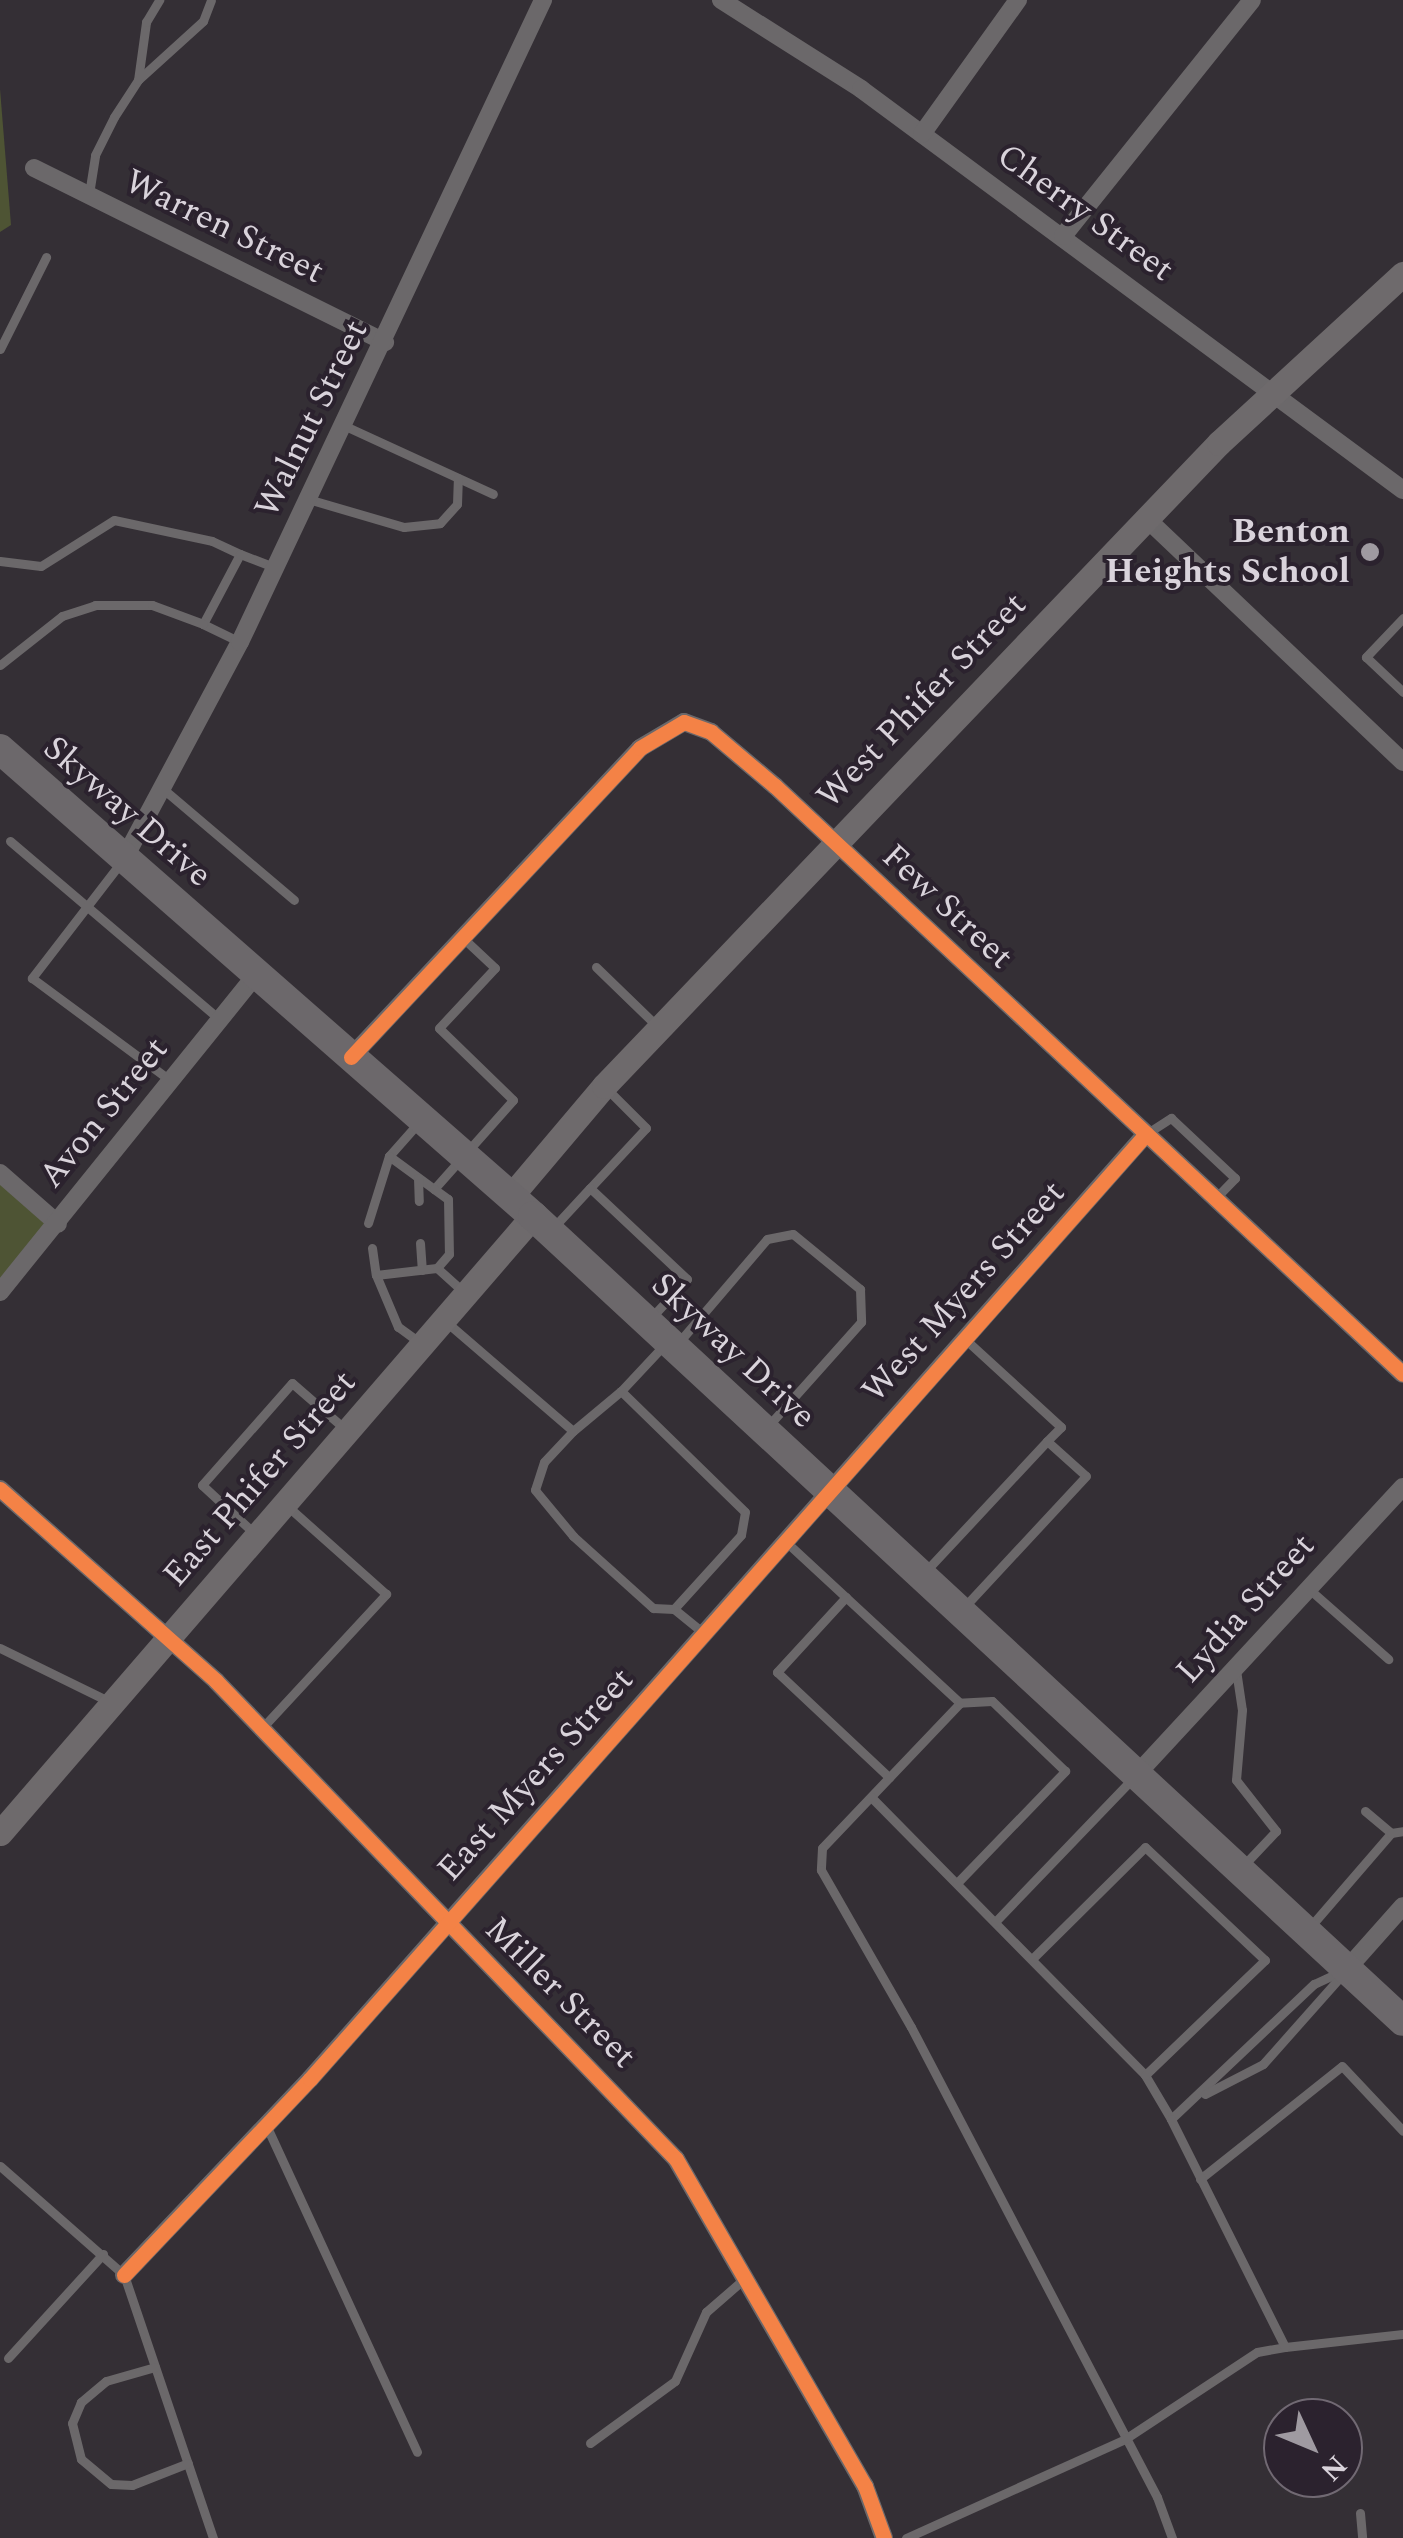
<!DOCTYPE html>
<html>
<head>
<meta charset="utf-8">
<style>
	body { margin:0 }
	#map { position:relative; width:1403px; height:2538px; overflow:hidden; background:#342f35; font-family:Spectral,serif }
	div>[style] { position:absolute }
	[style*='--x'] { left:calc(var(--x)*1px); top:calc(var(--y)*1px); width:calc(var(--w)*1px); rotate:calc(var(--a)*1deg) }
	.green>* { inset:0; background:#4e5434 }
	.lane>* { height:9px; margin:-4.5px; padding:0 4.5px; transform-origin:4.5px; border-radius:4.5px; background:#6b686a }
	.street>* { height:18px; margin:-9px; padding:0 9px; transform-origin:9px; border-radius:9px; background:#6b686a }
	.secondary>* { height:25px; margin:-12.5px; padding:0 12.5px; transform-origin:12.5px; border-radius:12.5px; background:#6e6a6c }
	.primary>* { height:30px; margin:-15px; padding:0 15px; transform-origin:15px; border-radius:15px; background:#6c686b }
	.cycleway>* { height:15px; margin:-7.5px; padding:0 7.5px; transform-origin:7.5px; border-radius:7.5px; background:#f48246 }
	.dots>* { width:28px; height:28px; translate:-50% -50%; box-sizing:border-box; border:5px solid #2b222e; border-radius:50% }
	span { translate:-50% -50%; white-space:nowrap; text-align:center; line-height:1.15; -webkit-text-stroke:8px #2b222e; paint-order:stroke }
	.street-label { font-size:35px; color:#d9d3db }
	.poi-label { font-size:35px; color:#d9d3db; font-weight:700 }
	.right { translate:-100% -50%; text-align:right }
	.north { position:absolute; left:1263px; top:2398px; width:100px; height:100px; box-sizing:border-box; background:#2b222e; border:2px solid #716973; border-radius:50%; rotate:134deg; font-size:28px; font-weight:700; line-height:40px; text-align:center; color:#d9d3db }
	.north::after { content:''; display:block; margin:auto; width:35px; height:45px; background:#9f9aa1; clip-path:polygon(50% 0,100% 100%,50% 72%,0 100%) }
</style>
</head>
<body>
<div id="map">
	<div class="green">
		<div style="clip-path:polygon(0 89px,11px 225px,0 232px)"></div>
		<div style="clip-path:polygon(0 1184px,48px 1226px,0 1283px)"></div>
	</div>
	<div class="lane">
		<div style="--x:138;--y:80;--w:59;--a:-82.1"></div>
		<div style="--x:146;--y:22;--w:26;--a:-59"></div>
		<div style="--x:89;--y:194;--w:39;--a:-81"></div>
		<div style="--x:95;--y:155;--w:42;--a:-63.4"></div>
		<div style="--x:114;--y:117;--w:44;--a:-57"></div>
		<div style="--x:138;--y:80;--w:88;--a:-42.2"></div>
		<div style="--x:203;--y:21;--w:22;--a:-69"></div>
		<div style="--x:0;--y:349;--w:103;--a:-63.4"></div>
		<div style="--x:343;--y:425;--w:165;--a:24.7"></div>
		<div style="--x:308;--y:499;--w:100;--a:16.3"></div>
		<div style="--x:404;--y:527;--w:36;--a:-6"></div>
		<div style="--x:440;--y:523;--w:25;--a:-48"></div>
		<div style="--x:457;--y:504;--w:26;--a:-88"></div>
		<div style="--x:0;--y:561;--w:41;--a:7"></div>
		<div style="--x:41;--y:566;--w:86;--a:-32.2"></div>
		<div style="--x:114;--y:520;--w:100;--a:12.1"></div>
		<div style="--x:212;--y:541;--w:31;--a:25"></div>
		<div style="--x:1403;--y:618;--w:54;--a:133.5"></div>
		<div style="--x:1366;--y:657;--w:51;--a:43.4"></div>
		<div style="--x:240;--y:642;--w:41;--a:-154.1"></div>
		<div style="--x:203;--y:624;--w:79;--a:-62.1"></div>
		<div style="--x:240;--y:554;--w:39;--a:21"></div>
		<div style="--x:0;--y:665;--w:79;--a:-38.3"></div>
		<div style="--x:62;--y:616;--w:35;--a:-18"></div>
		<div style="--x:95;--y:605;--w:57;--a:0"></div>
		<div style="--x:152;--y:605;--w:54;--a:20.4"></div>
		<div style="--x:162;--y:788;--w:173;--a:40.3"></div>
		<div style="--x:10;--y:841;--w:276;--a:40.4"></div>
		<div style="--x:122;--y:861;--w:148;--a:127.6"></div>
		<div style="--x:32;--y:978;--w:172;--a:36.5"></div>
		<div style="--x:596;--y:967;--w:86;--a:44.1"></div>
		<div style="--x:420;--y:1121;--w:47;--a:131.5"></div>
		<div style="--x:389;--y:1156;--w:56;--a:36.3"></div>
		<div style="--x:434;--y:1189;--w:119;--a:-48.4"></div>
		<div style="--x:513;--y:1100;--w:103;--a:-135.8"></div>
		<div style="--x:439;--y:1028;--w:82;--a:-47"></div>
		<div style="--x:495;--y:968;--w:45;--a:-136.8"></div>
		<div style="--x:1146;--y:1134;--w:30;--a:-33"></div>
		<div style="--x:1171;--y:1118;--w:88;--a:43.2"></div>
		<div style="--x:1235;--y:1178;--w:29;--a:134"></div>
		<div style="--x:418;--y:1178;--w:23;--a:88"></div>
		<div style="--x:590;--y:1188;--w:82;--a:-47"></div>
		<div style="--x:646;--y:1128;--w:55;--a:-135"></div>
		<div style="--x:434;--y:1189;--w:17;--a:36"></div>
		<div style="--x:448;--y:1199;--w:55;--a:89"></div>
		<div style="--x:449;--y:1254;--w:18;--a:131"></div>
		<div style="--x:368;--y:1223;--w:70;--a:-72.6"></div>
		<div style="--x:552;--y:1229;--w:56;--a:-47.2"></div>
		<div style="--x:590;--y:1188;--w:133;--a:43.2"></div>
		<div style="--x:687;--y:1279;--w:56;--a:132.8"></div>
		<div style="--x:420;--y:1243;--w:27;--a:86"></div>
		<div style="--x:372;--y:1248;--w:27;--a:82"></div>
		<div style="--x:444;--y:1320;--w:170;--a:40.7"></div>
		<div style="--x:573;--y:1431;--w:62;--a:-39.8"></div>
		<div style="--x:966;--y:1340;--w:129;--a:42.5"></div>
		<div style="--x:1061;--y:1427;--w:20;--a:135"></div>
		<div style="--x:419;--y:1342;--w:26;--a:-144"></div>
		<div style="--x:398;--y:1327;--w:56;--a:-112.9"></div>
		<div style="--x:376;--y:1275;--w:61;--a:-6.5"></div>
		<div style="--x:437;--y:1268;--w:36;--a:42"></div>
		<div style="--x:679;--y:1342;--w:135;--a:-49.5"></div>
		<div style="--x:767;--y:1239;--w:26;--a:-11"></div>
		<div style="--x:793;--y:1234;--w:87;--a:39.4"></div>
		<div style="--x:860;--y:1289;--w:33;--a:88"></div>
		<div style="--x:861;--y:1322;--w:138;--a:131.8"></div>
		<div style="--x:665;--y:1344;--w:64;--a:133.1"></div>
		<div style="--x:621;--y:1391;--w:173;--a:44.3"></div>
		<div style="--x:745;--y:1512;--w:23;--a:100"></div>
		<div style="--x:741;--y:1535;--w:100;--a:132.2"></div>
		<div style="--x:674;--y:1609;--w:36;--a:39"></div>
		<div style="--x:573;--y:1431;--w:42;--a:133.1"></div>
		<div style="--x:544;--y:1462;--w:29;--a:108"></div>
		<div style="--x:535;--y:1490;--w:60;--a:50.4"></div>
		<div style="--x:573;--y:1536;--w:108;--a:42"></div>
		<div style="--x:653;--y:1608;--w:21;--a:3"></div>
		<div style="--x:255;--y:1534;--w:72;--a:-137.2"></div>
		<div style="--x:202;--y:1485;--w:136;--a:-48.6"></div>
		<div style="--x:292;--y:1383;--w:70;--a:41"></div>
		<div style="--x:784;--y:1540;--w:240;--a:42.8"></div>
		<div style="--x:960;--y:1703;--w:200;--a:133.6"></div>
		<div style="--x:822;--y:1848;--w:22;--a:93"></div>
		<div style="--x:821;--y:1870;--w:181;--a:60.2"></div>
		<div style="--x:911;--y:2027;--w:530;--a:62.37"></div>
		<div style="--x:1157;--y:2497;--w:44;--a:69.9"></div>
		<div style="--x:924;--y:1573;--w:180;--a:-47"></div>
		<div style="--x:1047;--y:1441;--w:52;--a:41.9"></div>
		<div style="--x:1086;--y:1476;--w:178;--a:132.9"></div>
		<div style="--x:1309;--y:1589;--w:106;--a:41.5"></div>
		<div style="--x:846;--y:1597;--w:102;--a:132.6"></div>
		<div style="--x:777;--y:1672;--w:154;--a:43.2"></div>
		<div style="--x:0;--y:1648;--w:123;--a:26.1"></div>
		<div style="--x:1236;--y:1670;--w:40;--a:81.5"></div>
		<div style="--x:1242;--y:1710;--w:70;--a:94.9"></div>
		<div style="--x:1236;--y:1780;--w:65;--a:51.9"></div>
		<div style="--x:1276;--y:1831;--w:47;--a:133.3"></div>
		<div style="--x:262;--y:1728;--w:183;--a:-47.2"></div>
		<div style="--x:386;--y:1594;--w:135;--a:-138.3"></div>
		<div style="--x:871;--y:1797;--w:390;--a:45.4"></div>
		<div style="--x:1145;--y:2075;--w:51;--a:59.4"></div>
		<div style="--x:1171;--y:2119;--w:197;--a:-43.4"></div>
		<div style="--x:1314;--y:1984;--w:29;--a:-25"></div>
		<div style="--x:1365;--y:1811;--w:34;--a:40"></div>
		<div style="--x:957;--y:1883;--w:156;--a:-46"></div>
		<div style="--x:1065;--y:1771;--w:101;--a:-136.2"></div>
		<div style="--x:992;--y:1701;--w:33;--a:177"></div>
		<div style="--x:995;--y:1922;--w:197;--a:-46.2"></div>
		<div style="--x:1310;--y:1927;--w:124;--a:-49.2"></div>
		<div style="--x:1391;--y:1833;--w:12;--a:-9"></div>
		<div style="--x:1032;--y:1959;--w:159;--a:-44.7"></div>
		<div style="--x:1145;--y:1847;--w:165;--a:43.3"></div>
		<div style="--x:1265;--y:1960;--w:166;--a:136.2"></div>
		<div style="--x:1205;--y:2094;--w:65;--a:-27.3"></div>
		<div style="--x:1263;--y:2064;--w:119;--a:-48.4"></div>
		<div style="--x:266;--y:2125;--w:360;--a:65.2"></div>
		<div style="--x:0;--y:2166;--w:165;--a:41.3"></div>
		<div style="--x:124;--y:2275;--w:278;--a:71.3"></div>
		<div style="--x:1200;--y:2179;--w:181;--a:-38.5"></div>
		<div style="--x:1342;--y:2066;--w:89;--a:46.8"></div>
		<div style="--x:1285;--y:2347;--w:119;--a:-6.3"></div>
		<div style="--x:8;--y:2358;--w:141;--a:-47.6"></div>
		<div style="--x:155;--y:2367;--w:51;--a:164.1"></div>
		<div style="--x:106;--y:2381;--w:33;--a:140"></div>
		<div style="--x:81;--y:2402;--w:23;--a:113"></div>
		<div style="--x:72;--y:2423;--w:37;--a:76"></div>
		<div style="--x:81;--y:2459;--w:39;--a:40"></div>
		<div style="--x:111;--y:2484;--w:21;--a:3"></div>
		<div style="--x:132;--y:2485;--w:60;--a:-21.4"></div>
		<div style="--x:590;--y:2443;--w:105;--a:-36.1"></div>
		<div style="--x:675;--y:2381;--w:76;--a:-65.8"></div>
		<div style="--x:706;--y:2312;--w:50;--a:-41"></div>
		<div style="--x:1360;--y:2513;--w:25;--a:85"></div>
		<div style="--x:906;--y:2538;--w:240;--a:-24.3"></div>
		<div style="--x:1125;--y:2439;--w:158;--a:-33.4"></div>
		<div style="--x:1257;--y:2352;--w:28;--a:-10"></div>
		<div style="--x:1285;--y:2347;--w:255;--a:-116.6"></div>
	</div>
	<div class="street">
		<div style="--x:721;--y:0;--w:166;--a:32.4"></div>
		<div style="--x:861;--y:89;--w:674;--a:36.5"></div>
		<div style="--x:922;--y:134;--w:165;--a:-54.4"></div>
		<div style="--x:34;--y:168;--w:392;--a:26.4"></div>
		<div style="--x:1063;--y:236;--w:302;--a:-51.3"></div>
		<div style="--x:1147;--y:519;--w:353;--a:43.5"></div>
		<div style="--x:124;--y:859;--w:246;--a:-61.9"></div>
		<div style="--x:240;--y:642;--w:710;--a:-64.73"></div>
		<div style="--x:351;--y:1057;--w:423;--a:-46.9"></div>
		<div style="--x:640;--y:748;--w:51;--a:-30.6"></div>
		<div style="--x:684;--y:722;--w:29;--a:20"></div>
		<div style="--x:711;--y:732;--w:84;--a:40.2"></div>
		<div style="--x:775;--y:786;--w:860;--a:43.12"></div>
		<div style="--x:0;--y:1173;--w:77;--a:41.3"></div>
		<div style="--x:0;--y:1292;--w:409;--a:-51.1"></div>
		<div style="--x:0;--y:1489;--w:289;--a:41.6"></div>
		<div style="--x:216;--y:1681;--w:663;--a:46.1"></div>
		<div style="--x:676;--y:2159;--w:378;--a:60"></div>
		<div style="--x:865;--y:2486;--w:55;--a:69.9"></div>
		<div style="--x:1137;--y:1774;--w:391;--a:-47.2"></div>
		<div style="--x:1347;--y:1969;--w:84;--a:-48.4"></div>
		<div style="--x:124;--y:2275;--w:270;--a:-46.5"></div>
		<div style="--x:310;--y:2079;--w:1262;--a:-48.5"></div>
	</div>
	<div class="secondary">
		<div style="--x:511;--y:1196;--w:144;--a:-49.8"></div>
		<div style="--x:604;--y:1086;--w:890;--a:-46.28"></div>
		<div style="--x:1219;--y:443;--w:250;--a:-42.6"></div>
		<div style="--x:0;--y:1833;--w:815;--a:-49.18"></div>
	</div>
	<div class="primary">
		<div style="--x:0;--y:749;--w:709;--a:41.22"></div>
		<div style="--x:533;--y:1216;--w:1185;--a:42.78"></div>
	</div>
	<div class="cycleway">
		<div style="--x:351;--y:1057;--w:423;--a:-46.9"></div>
		<div style="--x:640;--y:748;--w:51;--a:-30.6"></div>
		<div style="--x:684;--y:722;--w:29;--a:20"></div>
		<div style="--x:711;--y:732;--w:84;--a:40.2"></div>
		<div style="--x:775;--y:786;--w:860;--a:43.12"></div>
		<div style="--x:0;--y:1489;--w:289;--a:41.6"></div>
		<div style="--x:216;--y:1681;--w:663;--a:46.1"></div>
		<div style="--x:676;--y:2159;--w:378;--a:60"></div>
		<div style="--x:865;--y:2486;--w:55;--a:69.9"></div>
		<div style="--x:124;--y:2275;--w:270;--a:-46.5"></div>
		<div style="--x:310;--y:2079;--w:1262;--a:-48.5"></div>
	</div>
	<div class="dots">
		<div style="left:1370px;top:552px;background:#9f9aa1"></div>
	</div>
	<div class="street-label">
		<span style="left:1085px;top:213px;rotate:36deg">Cherry Street</span>
		<span style="left:224px;top:227px;rotate:26deg">Warren Street</span>
		<span style="left:312px;top:419px;rotate:-64deg">Walnut Street</span>
		<span style="left:922px;top:701px;rotate:-46deg">West Phifer Street</span>
		<span style="left:127px;top:812px;rotate:41deg">Skyway Drive</span>
		<span style="left:947px;top:907px;rotate:43deg">Few Street</span>
		<span style="left:104px;top:1113px;rotate:-51deg">Avon Street</span>
		<span style="left:964px;top:1292px;rotate:-48deg">West Myers Street</span>
		<span style="left:733px;top:1351px;rotate:43deg">Skyway Drive</span>
		<span style="left:260px;top:1479px;rotate:-49deg">East Phifer Street</span>
		<span style="left:1246px;top:1609px;rotate:-48deg">Lydia Street</span>
		<span style="left:536px;top:1775px;rotate:-48deg">East Myers Street</span>
		<span style="left:560px;top:1993px;rotate:45deg">Miller Street</span>
	</div>
	<div class="poi-label">
		<span class="right" style="left:1350px;top:552px">Benton<br>Heights School</span>
	</div>
	<div class="north">N</div>
</div>
</body>
</html>
